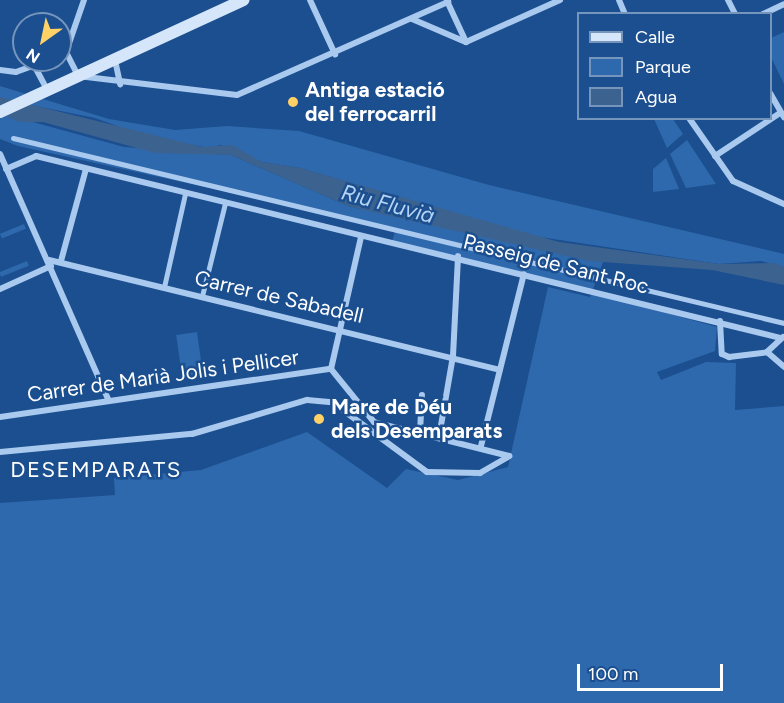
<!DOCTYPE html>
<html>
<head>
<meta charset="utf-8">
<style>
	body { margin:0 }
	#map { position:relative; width:784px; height:703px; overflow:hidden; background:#1b4f8f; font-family:Figtree,sans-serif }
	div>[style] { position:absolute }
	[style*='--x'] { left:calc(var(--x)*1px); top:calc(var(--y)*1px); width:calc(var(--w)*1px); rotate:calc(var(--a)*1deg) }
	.green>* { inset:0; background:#2e69ad; transform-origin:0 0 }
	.water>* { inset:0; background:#3c6290 }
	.pedestrian>* { height:5px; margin:-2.5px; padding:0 2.5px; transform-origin:2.5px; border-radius:2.5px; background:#a9c9ee }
	.minor>* { height:6px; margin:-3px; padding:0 3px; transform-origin:3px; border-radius:3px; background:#a9c9ee }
	.secondary>* { height:12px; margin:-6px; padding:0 6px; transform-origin:6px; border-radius:6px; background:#d6e6fa }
	.dots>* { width:16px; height:16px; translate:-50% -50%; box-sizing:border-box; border:3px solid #1b4f8f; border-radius:50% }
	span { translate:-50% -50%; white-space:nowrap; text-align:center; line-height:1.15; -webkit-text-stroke:5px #1b4f8f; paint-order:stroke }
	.poi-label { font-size:21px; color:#fff; font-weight:700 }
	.left { translate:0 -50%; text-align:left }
	.street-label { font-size:21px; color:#fff }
	.water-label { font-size:22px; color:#b5d3f5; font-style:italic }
	.neighbourhood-label { font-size:22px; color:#fff; letter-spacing:1.5px }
	.legend { position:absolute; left:577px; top:12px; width:195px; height:108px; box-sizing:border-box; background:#1b4f8f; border:2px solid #7695bc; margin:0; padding:8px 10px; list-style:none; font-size:18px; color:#fff }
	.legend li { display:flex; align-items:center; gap:12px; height:30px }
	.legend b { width:30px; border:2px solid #7695bc }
	.north { position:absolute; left:12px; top:12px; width:60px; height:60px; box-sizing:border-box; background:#1b4f8f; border:2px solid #7695bc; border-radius:50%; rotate:213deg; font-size:16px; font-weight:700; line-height:24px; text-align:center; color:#fff }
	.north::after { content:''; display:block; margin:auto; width:21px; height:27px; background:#ffd166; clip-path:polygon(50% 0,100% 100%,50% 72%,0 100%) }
	.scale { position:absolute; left:577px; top:664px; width:146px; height:27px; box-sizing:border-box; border:3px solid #fff; border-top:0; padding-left:8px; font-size:18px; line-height:21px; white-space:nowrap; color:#fff; -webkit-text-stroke:4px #1b4f8f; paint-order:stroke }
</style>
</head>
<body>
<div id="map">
	<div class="green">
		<div style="clip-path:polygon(784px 32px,784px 84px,770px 55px,771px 38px)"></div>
		<div style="clip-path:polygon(0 86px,109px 119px,175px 130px,227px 126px,299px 131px,489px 185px,784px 254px,784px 267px,761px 261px,719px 264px,527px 235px,300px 168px,262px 162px,221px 145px,208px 148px,139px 134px,95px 118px,6px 100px,0 97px)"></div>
		<div style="clip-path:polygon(0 113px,124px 147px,231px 155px,348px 206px,603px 262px,592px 292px,717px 327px,715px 351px,657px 372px,661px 380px,706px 362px,736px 363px,735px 410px,784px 406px,784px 703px,0 703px,0 503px,115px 495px,114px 478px,201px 470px,307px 432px,387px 488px,406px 469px,458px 480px,508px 467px,548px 287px,590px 297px,592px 293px,392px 241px,396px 229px,18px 146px,0 139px)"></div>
		<div style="clip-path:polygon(654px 119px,673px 119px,683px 134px,667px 148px)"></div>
		<div style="clip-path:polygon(687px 140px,716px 184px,686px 188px,670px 154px)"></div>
		<div style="clip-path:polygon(666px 158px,679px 189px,653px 192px,653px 169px)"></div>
		<div style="left:24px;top:224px;width:5px;height:26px;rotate:68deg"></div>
		<div style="left:27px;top:261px;width:5px;height:30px;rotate:68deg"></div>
		<div style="left:197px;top:332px;width:44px;height:21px;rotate:82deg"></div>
	</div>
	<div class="water">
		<div style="clip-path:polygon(0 97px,202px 147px,232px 145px,262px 162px,300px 168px,559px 242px,719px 264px,775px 263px,784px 267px,784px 285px,712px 270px,589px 261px,407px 220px,348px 206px,231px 155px,155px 153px,43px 122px,19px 122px,0 113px)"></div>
	</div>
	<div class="pedestrian">
		<div style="--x:13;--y:138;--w:793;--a:13.49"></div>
		<div style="--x:164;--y:287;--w:95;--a:-77.3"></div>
		<div style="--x:202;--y:296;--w:96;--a:-76.1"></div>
	</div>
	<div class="minor">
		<div style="--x:84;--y:0;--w:55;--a:109.1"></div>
		<div style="--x:66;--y:52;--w:27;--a:63"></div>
		<div style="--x:78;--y:76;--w:160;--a:6.8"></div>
		<div style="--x:237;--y:95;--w:231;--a:-23.8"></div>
		<div style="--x:310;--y:0;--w:60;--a:65.2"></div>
		<div style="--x:619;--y:0;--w:15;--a:67"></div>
		<div style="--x:728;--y:0;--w:16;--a:63"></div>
		<div style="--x:447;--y:1;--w:45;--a:65.1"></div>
		<div style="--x:763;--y:14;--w:23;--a:-25"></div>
		<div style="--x:412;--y:19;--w:59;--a:23.1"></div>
		<div style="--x:466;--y:42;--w:103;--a:-24.1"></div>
		<div style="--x:115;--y:60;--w:25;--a:78"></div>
		<div style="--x:35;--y:67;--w:26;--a:62"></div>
		<div style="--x:0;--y:70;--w:16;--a:7"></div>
		<div style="--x:16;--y:72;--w:35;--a:-20"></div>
		<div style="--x:770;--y:93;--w:28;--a:60"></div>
		<div style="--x:689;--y:118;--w:77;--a:55.1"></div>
		<div style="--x:733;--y:181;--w:56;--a:24.3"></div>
		<div style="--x:0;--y:154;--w:268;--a:66.2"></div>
		<div style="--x:715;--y:156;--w:78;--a:-33.5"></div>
		<div style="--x:6;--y:169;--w:33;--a:-23"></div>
		<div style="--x:36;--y:156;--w:767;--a:13.73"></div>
		<div style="--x:49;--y:260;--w:464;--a:13.7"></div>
		<div style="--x:61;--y:261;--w:95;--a:-74.8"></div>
		<div style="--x:0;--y:289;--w:56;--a:-24.3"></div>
		<div style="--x:720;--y:321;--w:33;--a:87"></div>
		<div style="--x:722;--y:354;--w:8;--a:23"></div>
		<div style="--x:729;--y:357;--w:38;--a:-7"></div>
		<div style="--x:767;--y:352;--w:22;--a:-43"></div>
		<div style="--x:767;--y:352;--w:23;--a:41"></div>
		<div style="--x:331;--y:369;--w:135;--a:-77.2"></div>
		<div style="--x:0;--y:417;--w:334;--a:-8.3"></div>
		<div style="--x:420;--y:432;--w:37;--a:-87"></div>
		<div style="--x:439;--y:437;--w:82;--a:-80.2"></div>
		<div style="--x:453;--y:356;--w:100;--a:-87.1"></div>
		<div style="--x:481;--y:446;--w:177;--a:-76"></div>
		<div style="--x:0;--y:452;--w:193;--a:-5.4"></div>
		<div style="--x:192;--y:434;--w:120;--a:-16.5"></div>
		<div style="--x:307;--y:400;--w:25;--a:5"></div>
		<div style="--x:332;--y:402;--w:118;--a:36.4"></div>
		<div style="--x:427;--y:472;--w:53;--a:1.1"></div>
		<div style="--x:480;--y:473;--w:34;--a:-30"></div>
		<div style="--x:509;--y:456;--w:139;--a:-165.9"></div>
		<div style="--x:374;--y:422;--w:68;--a:-129.1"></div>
	</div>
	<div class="secondary">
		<div style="--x:0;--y:112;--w:268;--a:-24.7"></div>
	</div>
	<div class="dots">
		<div style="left:293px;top:102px;background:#ffd166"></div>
		<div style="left:319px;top:419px;background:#ffd166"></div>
	</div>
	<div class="poi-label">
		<span class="left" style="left:305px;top:102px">Antiga estació<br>del ferrocarril</span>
		<span class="left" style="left:331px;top:419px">Mare de Déu<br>dels Desemparats</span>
	</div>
	<div class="street-label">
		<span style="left:556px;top:264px;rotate:14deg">Passeig de Sant Roc</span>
		<span style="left:279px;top:297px;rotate:13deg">Carrer de Sabadell</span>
		<span style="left:163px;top:376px;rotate:-8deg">Carrer de Marià Jolis i Pellicer</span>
	</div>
	<div class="water-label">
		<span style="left:388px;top:204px;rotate:15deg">Riu Fluvià</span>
	</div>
	<div class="neighbourhood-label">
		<span style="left:96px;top:470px">DESEMPARATS</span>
	</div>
	<ul class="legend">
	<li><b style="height:8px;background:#d6e6fa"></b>Calle</li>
	<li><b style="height:16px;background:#2e69ad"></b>Parque</li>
	<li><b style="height:16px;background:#3c6290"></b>Agua</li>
	</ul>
	<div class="north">N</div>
	<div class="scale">100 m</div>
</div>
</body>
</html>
